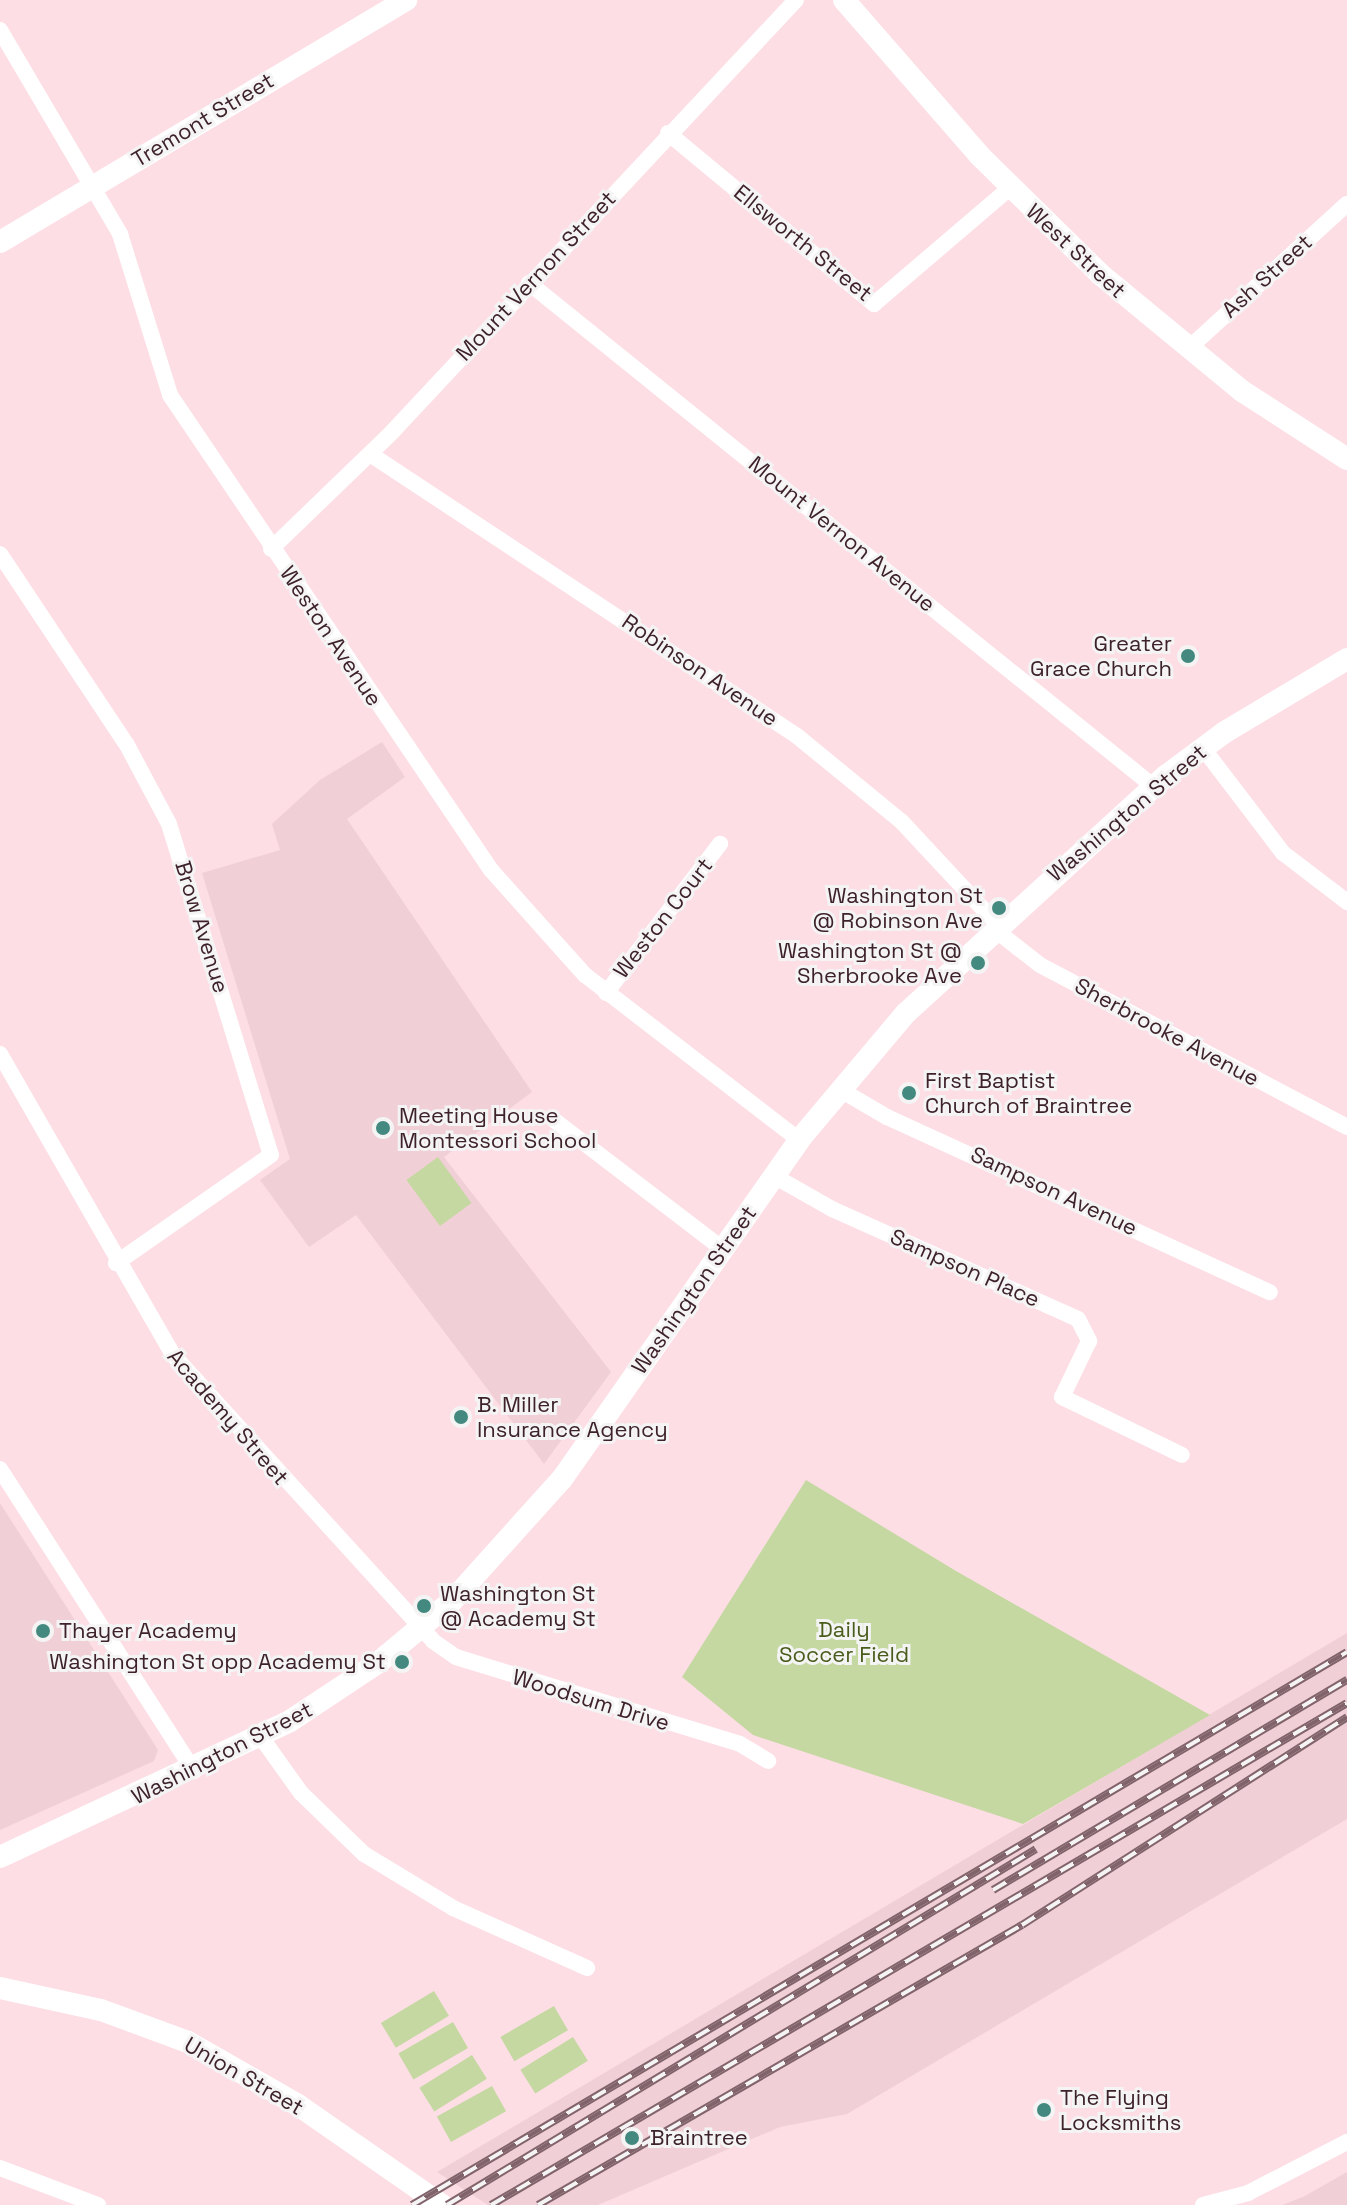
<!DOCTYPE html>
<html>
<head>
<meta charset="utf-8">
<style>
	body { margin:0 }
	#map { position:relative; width:1347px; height:2205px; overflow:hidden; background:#fddee5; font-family:"Space Grotesk",sans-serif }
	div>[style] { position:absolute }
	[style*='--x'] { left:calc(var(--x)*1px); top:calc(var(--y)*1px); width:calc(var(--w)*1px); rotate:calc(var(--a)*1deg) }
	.built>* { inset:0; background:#f1cfd6 }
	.green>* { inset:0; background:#c5d8a1; transform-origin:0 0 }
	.street>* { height:16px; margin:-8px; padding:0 8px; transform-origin:8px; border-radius:8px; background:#fff }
	.secondary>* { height:22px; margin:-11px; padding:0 11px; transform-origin:11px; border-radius:11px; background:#fff }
	.rail>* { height:8px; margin-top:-4px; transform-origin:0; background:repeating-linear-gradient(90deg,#f4f4f4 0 15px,#81646b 0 30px); box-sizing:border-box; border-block:2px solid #81646b }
	.dots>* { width:22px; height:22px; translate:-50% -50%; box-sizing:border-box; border:4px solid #f4f4f4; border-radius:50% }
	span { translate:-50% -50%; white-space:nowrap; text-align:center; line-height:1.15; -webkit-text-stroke:6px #f4f4f4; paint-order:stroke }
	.street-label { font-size:22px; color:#3e2229 }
	.poi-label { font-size:22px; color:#3e2229 }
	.right { translate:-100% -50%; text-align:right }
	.left { translate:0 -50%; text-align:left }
	.park-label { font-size:22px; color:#4a5c1b }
</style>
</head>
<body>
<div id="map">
	<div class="built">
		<div style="clip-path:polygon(382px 742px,405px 777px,347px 819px,532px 1092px,444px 1157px,611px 1372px,544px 1464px,356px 1215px,309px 1247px,260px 1180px,290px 1159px,202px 873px,280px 850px,272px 824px,320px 780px)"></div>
		<div style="clip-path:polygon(0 1503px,158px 1750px,154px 1761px,0 1830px)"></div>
		<div style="clip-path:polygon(1347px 1633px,1347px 1819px,847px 2114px,780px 2127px,598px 2205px,488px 2205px,437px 2172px)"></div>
		<div style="clip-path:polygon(1347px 2172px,1347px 2205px,1282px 2205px,1303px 2197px)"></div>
	</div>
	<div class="green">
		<div style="left:438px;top:1157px;width:57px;height:39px;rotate:54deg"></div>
		<div style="clip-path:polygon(806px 1480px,956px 1571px,1210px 1715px,1023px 1824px,753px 1735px,682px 1677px)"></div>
		<div style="left:434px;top:1991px;width:29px;height:62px;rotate:59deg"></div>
		<div style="left:554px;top:2006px;width:28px;height:62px;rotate:60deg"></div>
		<div style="left:453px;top:2022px;width:30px;height:63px;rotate:60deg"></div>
		<div style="left:573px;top:2037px;width:28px;height:62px;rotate:58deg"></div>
		<div style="left:472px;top:2055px;width:28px;height:62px;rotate:58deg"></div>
		<div style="left:492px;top:2086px;width:29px;height:63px;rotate:61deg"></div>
	</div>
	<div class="street">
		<div style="--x:0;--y:30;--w:237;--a:59.5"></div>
		<div style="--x:120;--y:234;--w:169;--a:72.7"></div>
		<div style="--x:170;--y:395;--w:573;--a:55.95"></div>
		<div style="--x:491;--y:870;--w:141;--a:48.2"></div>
		<div style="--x:585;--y:975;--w:270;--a:37.6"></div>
		<div style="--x:668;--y:133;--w:268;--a:39.7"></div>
		<div style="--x:874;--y:304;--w:179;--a:-40.5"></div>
		<div style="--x:529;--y:283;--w:801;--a:38.87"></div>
		<div style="--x:1188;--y:349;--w:215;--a:-42.4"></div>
		<div style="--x:370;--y:454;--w:512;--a:33.44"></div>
		<div style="--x:797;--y:736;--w:134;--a:39.3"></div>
		<div style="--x:901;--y:821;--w:142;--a:47"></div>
		<div style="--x:271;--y:549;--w:170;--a:-44"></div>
		<div style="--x:393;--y:431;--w:590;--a:-46.92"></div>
		<div style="--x:0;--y:554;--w:229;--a:56.4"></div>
		<div style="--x:127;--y:745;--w:89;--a:62"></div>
		<div style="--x:169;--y:824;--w:346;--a:72.9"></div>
		<div style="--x:271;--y:1155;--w:189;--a:145.1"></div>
		<div style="--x:1203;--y:748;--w:132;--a:52.7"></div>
		<div style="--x:1283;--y:853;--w:81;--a:37.4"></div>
		<div style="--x:994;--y:929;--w:58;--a:38"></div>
		<div style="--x:1040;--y:965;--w:347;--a:27.8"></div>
		<div style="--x:606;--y:993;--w:188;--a:-52.6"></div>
		<div style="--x:0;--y:1054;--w:347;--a:60.1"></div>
		<div style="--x:173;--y:1355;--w:387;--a:47.7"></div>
		<div style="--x:433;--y:1641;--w:28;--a:35"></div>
		<div style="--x:456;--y:1657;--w:297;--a:17"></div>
		<div style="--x:740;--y:1744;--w:33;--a:31"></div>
		<div style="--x:839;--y:1089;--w:56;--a:30.3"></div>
		<div style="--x:887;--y:1117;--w:421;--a:24.6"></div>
		<div style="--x:554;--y:1120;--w:213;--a:37.4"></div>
		<div style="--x:774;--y:1176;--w:67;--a:29.6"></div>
		<div style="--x:832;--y:1209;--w:269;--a:24.1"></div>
		<div style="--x:1078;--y:1319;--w:25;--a:63"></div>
		<div style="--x:1089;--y:1341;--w:62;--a:115.7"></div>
		<div style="--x:1062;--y:1397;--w:133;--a:25.8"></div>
		<div style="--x:0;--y:1469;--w:359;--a:57.3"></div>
		<div style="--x:261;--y:1737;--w:69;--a:54.5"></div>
		<div style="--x:301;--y:1793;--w:88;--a:44.1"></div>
		<div style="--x:364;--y:1854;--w:104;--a:31.2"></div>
		<div style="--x:453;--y:1908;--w:147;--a:24.1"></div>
		<div style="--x:0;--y:2168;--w:105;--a:20.7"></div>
		<div style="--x:1203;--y:2205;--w:47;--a:-14.9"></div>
		<div style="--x:1248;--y:2193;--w:111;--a:-27.3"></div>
	</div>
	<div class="secondary">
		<div style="--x:844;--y:0;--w:206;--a:48.9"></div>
		<div style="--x:979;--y:155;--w:170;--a:44.5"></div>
		<div style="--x:1100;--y:274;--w:184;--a:39.5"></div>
		<div style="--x:1242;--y:391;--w:125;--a:32.9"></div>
		<div style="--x:0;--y:242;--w:473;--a:-30.8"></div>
		<div style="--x:0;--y:1857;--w:320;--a:-25.1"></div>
		<div style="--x:290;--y:1721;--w:107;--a:-33.5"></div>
		<div style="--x:379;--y:1662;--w:95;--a:-39.9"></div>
		<div style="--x:452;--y:1601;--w:164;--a:-48"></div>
		<div style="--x:562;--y:1479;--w:414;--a:-55"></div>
		<div style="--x:799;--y:1140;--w:166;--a:-49.9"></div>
		<div style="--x:906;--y:1013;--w:353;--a:-42.4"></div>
		<div style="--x:1167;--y:775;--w:72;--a:-36.6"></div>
		<div style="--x:1225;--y:732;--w:142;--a:-30.9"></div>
		<div style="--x:0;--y:1988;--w:103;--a:12.3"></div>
		<div style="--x:101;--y:2010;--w:93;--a:20.2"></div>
		<div style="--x:188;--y:2042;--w:127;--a:29.8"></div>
		<div style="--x:298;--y:2105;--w:175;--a:34.8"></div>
	</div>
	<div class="rail">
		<div style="--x:993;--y:1890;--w:412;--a:-30.7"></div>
		<div style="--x:412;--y:2205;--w:1086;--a:-30.6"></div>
		<div style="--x:447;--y:2205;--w:688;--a:-31.15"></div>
		<div style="--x:491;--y:2205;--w:992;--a:-30.39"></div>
		<div style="--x:538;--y:2205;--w:559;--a:-30.05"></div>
		<div style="--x:1022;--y:1925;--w:386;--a:-32.6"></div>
	</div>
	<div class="dots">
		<div style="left:1188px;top:656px;background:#44897f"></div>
		<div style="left:999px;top:908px;background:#44897f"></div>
		<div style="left:978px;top:963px;background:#44897f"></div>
		<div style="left:909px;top:1093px;background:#44897f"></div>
		<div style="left:383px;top:1128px;background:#44897f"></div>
		<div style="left:461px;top:1417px;background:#44897f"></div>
		<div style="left:424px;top:1606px;background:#44897f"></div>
		<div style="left:43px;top:1631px;background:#44897f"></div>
		<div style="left:402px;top:1662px;background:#44897f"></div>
		<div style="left:1044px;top:2110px;background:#44897f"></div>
		<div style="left:632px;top:2138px;background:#44897f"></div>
	</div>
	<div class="street-label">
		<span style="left:203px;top:120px;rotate:-31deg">Tremont Street</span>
		<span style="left:803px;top:243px;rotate:39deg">Ellsworth Street</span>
		<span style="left:1076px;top:251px;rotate:43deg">West Street</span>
		<span style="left:536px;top:276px;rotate:-47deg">Mount Vernon Street</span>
		<span style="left:1267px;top:276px;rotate:-42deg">Ash Street</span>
		<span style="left:842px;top:534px;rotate:39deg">Mount Vernon Avenue</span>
		<span style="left:331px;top:636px;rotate:56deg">Weston Avenue</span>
		<span style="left:700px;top:670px;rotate:34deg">Robinson Avenue</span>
		<span style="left:1127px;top:813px;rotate:-40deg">Washington Street</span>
		<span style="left:663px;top:918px;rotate:-52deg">Weston Court</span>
		<span style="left:202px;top:927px;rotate:73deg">Brow Avenue</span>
		<span style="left:1167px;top:1032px;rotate:28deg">Sherbrooke Avenue</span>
		<span style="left:1054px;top:1191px;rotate:25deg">Sampson Avenue</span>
		<span style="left:965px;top:1268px;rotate:24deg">Sampson Place</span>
		<span style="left:694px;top:1290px;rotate:-55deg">Washington Street</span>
		<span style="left:228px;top:1417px;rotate:49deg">Academy Street</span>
		<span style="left:591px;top:1700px;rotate:17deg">Woodsum Drive</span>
		<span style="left:222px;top:1753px;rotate:-27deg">Washington Street</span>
		<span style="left:244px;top:2076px;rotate:30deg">Union Street</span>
	</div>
	<div class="poi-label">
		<span class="right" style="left:1172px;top:656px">Greater<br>Grace Church</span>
		<span class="right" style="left:983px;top:908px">Washington St<br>@ Robinson Ave</span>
		<span class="right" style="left:962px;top:963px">Washington St @<br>Sherbrooke Ave</span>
		<span class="left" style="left:925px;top:1093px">First Baptist<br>Church of Braintree</span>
		<span class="left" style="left:399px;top:1128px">Meeting House<br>Montessori School</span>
		<span class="left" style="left:477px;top:1417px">B. Miller<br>Insurance Agency</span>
		<span class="left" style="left:440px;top:1606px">Washington St<br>@ Academy St</span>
		<span class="left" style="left:59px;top:1631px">Thayer Academy</span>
		<span class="right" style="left:386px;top:1662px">Washington St opp Academy St</span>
		<span class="left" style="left:1060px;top:2110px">The Flying<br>Locksmiths</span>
		<span class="left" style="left:650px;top:2138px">Braintree</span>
	</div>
	<div class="park-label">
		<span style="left:844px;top:1642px">Daily<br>Soccer Field</span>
	</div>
</div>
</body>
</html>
